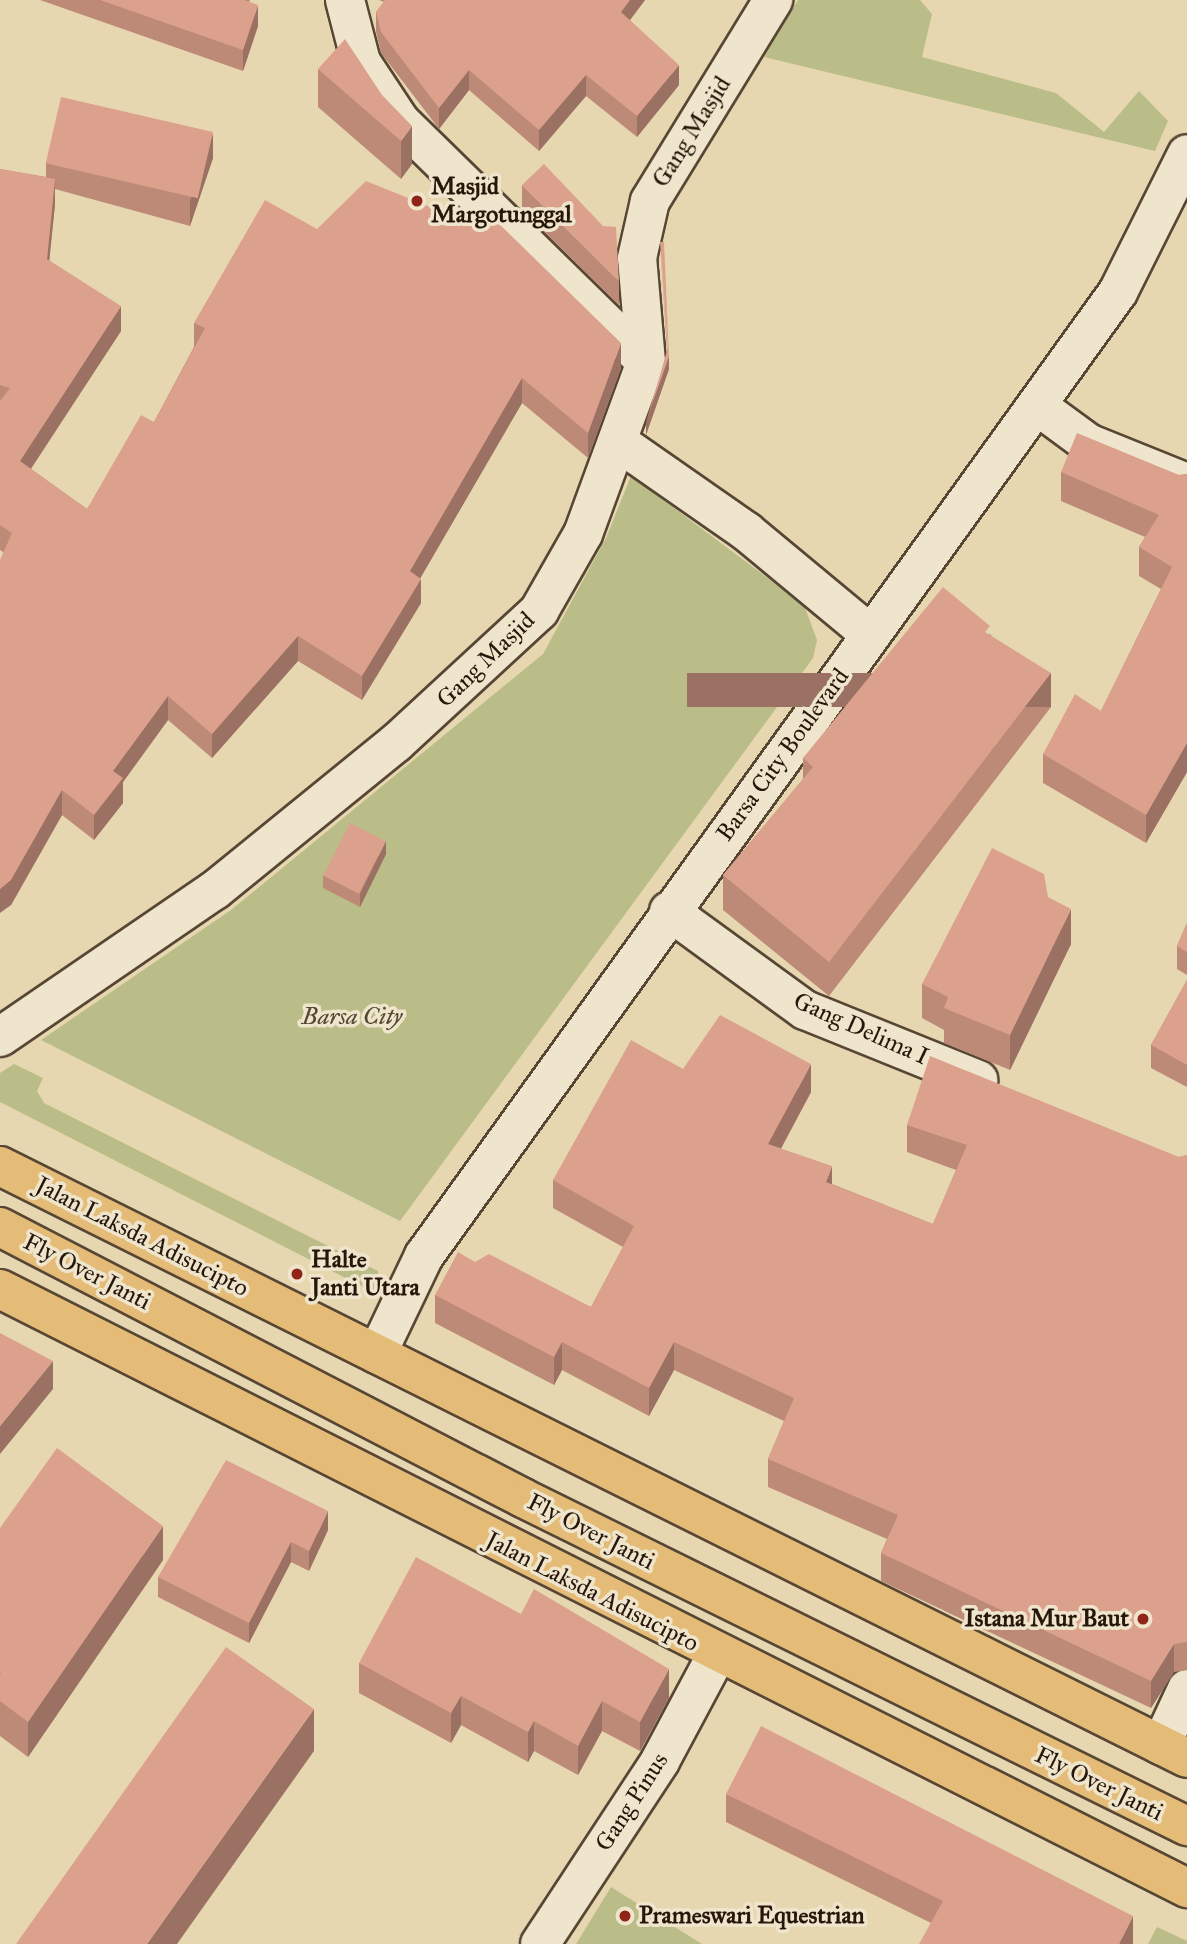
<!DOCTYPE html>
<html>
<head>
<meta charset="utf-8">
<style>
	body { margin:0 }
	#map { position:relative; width:1187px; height:1944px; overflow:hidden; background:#e7d7b1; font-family:"IM FELL Great Primer",serif }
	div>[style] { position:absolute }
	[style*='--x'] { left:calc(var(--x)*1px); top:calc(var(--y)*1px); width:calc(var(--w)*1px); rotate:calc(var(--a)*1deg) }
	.green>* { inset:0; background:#babd88 }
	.roads { filter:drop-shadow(2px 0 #574634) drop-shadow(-2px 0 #574634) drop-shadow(0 2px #574634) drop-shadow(0 -2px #574634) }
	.minor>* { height:38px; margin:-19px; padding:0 19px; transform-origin:19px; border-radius:19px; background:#efe5cc }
	.highway>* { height:38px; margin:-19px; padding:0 19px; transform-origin:19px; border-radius:19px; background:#e4bc78 }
	.wall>* { inset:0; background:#bd8a78 }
	.shaded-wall>* { inset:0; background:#9a7162; transform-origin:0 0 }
	.building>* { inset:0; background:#dca18c; transform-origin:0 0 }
	.dots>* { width:19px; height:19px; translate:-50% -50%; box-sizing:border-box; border:4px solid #efe5cc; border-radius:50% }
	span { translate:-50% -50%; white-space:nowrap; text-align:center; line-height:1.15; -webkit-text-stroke:7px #efe5cc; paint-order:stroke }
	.street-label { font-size:24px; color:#27160a }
	.poi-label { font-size:24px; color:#27160a; font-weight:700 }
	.left { translate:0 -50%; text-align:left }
	.right { translate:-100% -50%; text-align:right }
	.park-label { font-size:24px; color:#534830; font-style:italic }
</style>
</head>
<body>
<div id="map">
	<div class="green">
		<div style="clip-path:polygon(798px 0,920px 0,932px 14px,922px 57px,1056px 93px,1104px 132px,1139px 91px,1168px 121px,1155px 151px,764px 57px)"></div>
		<div style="clip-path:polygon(631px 476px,804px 605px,817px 640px,813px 658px,400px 1221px,41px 1040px,231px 910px,543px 654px,606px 538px)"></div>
		<div style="clip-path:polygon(14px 1064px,43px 1078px,37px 1091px,44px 1103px,378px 1271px,379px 1295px,0 1102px,0 1073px)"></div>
		<div style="clip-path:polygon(611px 1887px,702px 1944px,576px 1944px)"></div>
		<div style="clip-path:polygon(1157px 1927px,1187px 1941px,1187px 1944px,1148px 1944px)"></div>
	</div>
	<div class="roads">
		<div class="minor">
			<div style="--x:345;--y:0;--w:64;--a:75.5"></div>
			<div style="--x:361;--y:62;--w:71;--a:56.5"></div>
			<div style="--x:400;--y:121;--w:344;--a:44.4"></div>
			<div style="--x:1039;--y:407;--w:61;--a:36.3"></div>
			<div style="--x:1088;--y:443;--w:107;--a:22"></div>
			<div style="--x:618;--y:442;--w:157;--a:34.9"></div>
			<div style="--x:747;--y:532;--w:161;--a:39.7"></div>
			<div style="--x:669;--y:911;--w:168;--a:36.1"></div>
			<div style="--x:805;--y:1010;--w:187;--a:22"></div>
			<div style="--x:0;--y:1037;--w:260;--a:-34.4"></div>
			<div style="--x:215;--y:890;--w:233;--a:-39.1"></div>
			<div style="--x:396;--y:743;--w:195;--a:-42.7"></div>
			<div style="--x:539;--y:611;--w:89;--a:-60.3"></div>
			<div style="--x:583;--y:534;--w:183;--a:-69.9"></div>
			<div style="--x:646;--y:362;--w:104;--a:-94.9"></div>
			<div style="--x:637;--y:258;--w:58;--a:-77.2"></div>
			<div style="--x:650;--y:201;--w:236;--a:-58.5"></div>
			<div style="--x:377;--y:1354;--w:109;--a:-64.4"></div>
			<div style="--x:424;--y:1256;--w:1188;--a:-54.25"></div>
			<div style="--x:1118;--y:292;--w:154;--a:-63.4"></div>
			<div style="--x:1161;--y:1745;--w:62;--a:-65.1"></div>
			<div style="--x:540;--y:1944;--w:219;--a:-56.7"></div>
			<div style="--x:660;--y:1761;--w:119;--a:-61.9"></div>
		</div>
		<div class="highway">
			<div style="--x:0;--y:1166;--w:1326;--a:26.51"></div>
			<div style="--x:0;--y:1227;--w:589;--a:27.39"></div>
			<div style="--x:523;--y:1498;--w:741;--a:26.29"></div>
			<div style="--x:0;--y:1289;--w:1330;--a:26.78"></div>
		</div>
	</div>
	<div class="wall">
		<div style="clip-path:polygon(40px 0,250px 0,249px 2px,258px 26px,243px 71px)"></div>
		<div style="clip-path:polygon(379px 0,645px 0,630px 20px,679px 85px,637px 137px,586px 96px,539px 151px,469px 90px,439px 129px,381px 53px,376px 32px,376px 12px,384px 2px)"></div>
		<div style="clip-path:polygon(318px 69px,382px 95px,412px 164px,401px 179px,318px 107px)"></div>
		<div style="clip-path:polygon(213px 158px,190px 226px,55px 189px,55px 204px,49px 260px,121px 331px,31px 469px,87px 509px,154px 422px,194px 347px,194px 323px,317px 229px,482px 228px,482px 225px,621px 368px,588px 458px,522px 403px,420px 578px,421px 603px,362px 700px,298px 661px,212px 758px,168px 720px,123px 782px,123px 803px,94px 840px,62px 815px,11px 905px,3px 552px,0 550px,0 169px,46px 177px,46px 163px)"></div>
		<div style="clip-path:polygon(522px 185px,619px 281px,619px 305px,522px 210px)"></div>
		<div style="clip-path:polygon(660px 242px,669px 369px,646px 435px,667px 350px)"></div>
		<div style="clip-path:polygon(1061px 472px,1179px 475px,1187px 474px,1187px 772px,1146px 843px,1043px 783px,1043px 754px,1101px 711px,1161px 589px,1139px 576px,1139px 547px,1145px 537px,1061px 501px)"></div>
		<div style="clip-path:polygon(990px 634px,1051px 707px,829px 996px,723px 910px,723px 875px,803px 779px,803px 758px)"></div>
		<div style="clip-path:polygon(386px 854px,360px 907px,323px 888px,323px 875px)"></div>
		<div style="clip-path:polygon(1048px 897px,1071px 944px,1010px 1070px,944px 1043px,944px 1030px,922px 1018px,922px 984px)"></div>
		<div style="clip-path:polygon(1187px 923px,1187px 975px,1177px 969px,1177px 946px)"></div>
		<div style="clip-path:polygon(1187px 980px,1187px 1087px,1151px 1068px,1151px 1045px)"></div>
		<div style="clip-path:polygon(683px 1069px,811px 1092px,781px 1149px,832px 1184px,933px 1224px,956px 1170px,907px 1152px,907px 1125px,1179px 1157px,1187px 1155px,1187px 1670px,1174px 1672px,1151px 1708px,881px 1581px,881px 1553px,887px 1539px,768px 1487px,768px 1459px,784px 1421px,674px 1370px,649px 1416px,562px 1370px,554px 1385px,435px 1323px,435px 1295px,475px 1262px,591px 1307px,623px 1247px,553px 1208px,553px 1180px)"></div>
		<div style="clip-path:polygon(0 1528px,163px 1560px,28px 1757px,0 1736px)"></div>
		<div style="clip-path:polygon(328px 1530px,309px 1571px,291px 1562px,249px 1643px,158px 1597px,158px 1577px)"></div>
		<div style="clip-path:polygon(359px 1663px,669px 1698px,640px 1751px,602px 1731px,578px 1775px,534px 1751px,528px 1762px,461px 1725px,451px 1743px,359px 1693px)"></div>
		<div style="clip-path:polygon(726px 1794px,1133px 1944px,931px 1923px,726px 1822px)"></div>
	</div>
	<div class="shaded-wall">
		<div style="clip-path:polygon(630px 0,645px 0,621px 32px,621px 12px)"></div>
		<div style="clip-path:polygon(258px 5px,258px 26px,243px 71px,243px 50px)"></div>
		<div style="clip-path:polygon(679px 65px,679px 85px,637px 137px,637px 116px)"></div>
		<div style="clip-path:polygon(469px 70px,469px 90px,439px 129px,439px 108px)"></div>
		<div style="clip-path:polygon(586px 75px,586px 96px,539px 151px,539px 130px)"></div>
		<div style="clip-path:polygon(412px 126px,412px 164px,401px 179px,401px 141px)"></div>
		<div style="clip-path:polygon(213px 133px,213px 158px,190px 226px,190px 201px)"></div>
		<div style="clip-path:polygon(55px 179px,55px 204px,47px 284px,47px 259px)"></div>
		<div style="clip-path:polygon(121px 306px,121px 331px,20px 485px,20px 461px)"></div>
		<div style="clip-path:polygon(621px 343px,621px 368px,588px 458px,588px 433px)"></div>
		<div style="clip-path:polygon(669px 356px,669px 369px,646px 435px,646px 422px)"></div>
		<div style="clip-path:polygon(522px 378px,522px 403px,410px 596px,410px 571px)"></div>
		<div style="clip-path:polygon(421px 579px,421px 603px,362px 700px,362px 676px)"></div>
		<div style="clip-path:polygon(298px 636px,298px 661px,212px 758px,212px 734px)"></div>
		<div style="left:1051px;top:673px;width:34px;height:364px;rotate:90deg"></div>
		<div style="clip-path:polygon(168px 696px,168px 720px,123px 782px,123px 803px,94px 840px,94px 815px,113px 771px)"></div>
		<div style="clip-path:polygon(1187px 743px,1187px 772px,1146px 843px,1146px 815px)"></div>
		<div style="clip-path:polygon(62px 790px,62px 815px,11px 905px,0 913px,0 889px)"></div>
		<div style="clip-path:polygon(386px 841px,386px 854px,360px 907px,360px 894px)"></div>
		<div style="clip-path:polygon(1071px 909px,1071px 944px,1010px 1070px,1010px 1035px)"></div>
		<div style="clip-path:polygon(811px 1064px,811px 1092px,768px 1172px,768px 1144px)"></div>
		<div style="clip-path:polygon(832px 1166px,832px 1193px,826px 1182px)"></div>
		<div style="clip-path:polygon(562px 1342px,562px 1370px,554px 1385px,554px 1357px)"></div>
		<div style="clip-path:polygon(674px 1342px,674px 1370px,649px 1416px,649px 1388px)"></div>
		<div style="clip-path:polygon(53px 1361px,53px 1389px,0 1454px,0 1426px)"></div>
		<div style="clip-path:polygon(328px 1511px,328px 1530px,309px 1571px,309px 1551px)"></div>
		<div style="clip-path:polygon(163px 1526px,163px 1560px,28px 1757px,28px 1722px)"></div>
		<div style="clip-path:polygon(291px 1542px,291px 1562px,249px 1643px,249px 1623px)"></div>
		<div style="clip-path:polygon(1174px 1644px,1174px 1672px,1151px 1708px,1151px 1681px)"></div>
		<div style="clip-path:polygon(669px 1669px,669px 1698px,640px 1751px,640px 1722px)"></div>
		<div style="clip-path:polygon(461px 1696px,461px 1725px,451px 1743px,451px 1713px)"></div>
		<div style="clip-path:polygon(602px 1701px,602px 1731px,578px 1775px,578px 1746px)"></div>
		<div style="clip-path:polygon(314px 1709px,314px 1751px,177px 1944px,147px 1944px)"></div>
		<div style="clip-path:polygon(534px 1721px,534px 1751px,528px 1762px,528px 1732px)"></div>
		<div style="clip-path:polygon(1133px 1916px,1133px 1944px,1119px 1944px)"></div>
	</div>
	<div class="building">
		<div style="clip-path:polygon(100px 0,244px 0,258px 5px,243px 50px)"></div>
		<div style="clip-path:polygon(385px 0,630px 0,621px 12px,679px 65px,637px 116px,586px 75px,539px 130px,469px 70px,439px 108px,381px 32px,376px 12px)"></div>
		<div style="clip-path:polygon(345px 39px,382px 95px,412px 126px,401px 141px,318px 69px)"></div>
		<div style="left:61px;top:97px;width:156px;height:68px;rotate:13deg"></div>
		<div style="clip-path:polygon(544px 164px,603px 226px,616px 227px,619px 281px,522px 185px)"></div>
		<div style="clip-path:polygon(0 169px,55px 179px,47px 259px,121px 306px,20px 461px,87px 509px,141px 415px,154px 422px,205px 328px,194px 323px,265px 200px,317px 229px,366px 181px,487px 230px,482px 225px,491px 216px,621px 343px,588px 433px,522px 378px,410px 571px,421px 579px,362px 676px,298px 636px,212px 734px,168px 696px,113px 771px,123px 778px,94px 815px,62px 790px,11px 880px,0 889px,0 560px,12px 533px,0 525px,0 401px,10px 388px,0 385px)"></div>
		<div style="clip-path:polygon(660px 242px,664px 242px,669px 356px,646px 422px,668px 348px)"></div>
		<div style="clip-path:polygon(1077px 433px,1179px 475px,1187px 474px,1187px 743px,1146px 815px,1043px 754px,1075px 694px,1101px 711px,1172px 567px,1139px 547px,1159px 515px,1061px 472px)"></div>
		<div style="clip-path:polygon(943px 587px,990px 626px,985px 632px,1051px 673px,829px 962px,723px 875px,813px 767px,803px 758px)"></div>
		<div style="left:350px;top:823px;width:40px;height:59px;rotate:27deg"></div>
		<div style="clip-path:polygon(992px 848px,1044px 874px,1048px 897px,1071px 909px,1010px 1035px,944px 1008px,948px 997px,922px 984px)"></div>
		<div style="clip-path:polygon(1187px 923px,1187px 952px,1177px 946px)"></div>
		<div style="clip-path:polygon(1187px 980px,1187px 1065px,1151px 1045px)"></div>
		<div style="clip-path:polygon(720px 1015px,811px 1064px,768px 1144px,832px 1166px,826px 1182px,933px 1224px,967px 1145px,907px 1125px,930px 1056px,1179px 1157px,1187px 1155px,1187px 1642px,1174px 1644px,1151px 1681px,881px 1553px,898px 1515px,768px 1459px,794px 1398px,674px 1342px,649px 1388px,562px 1342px,554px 1357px,435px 1295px,458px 1252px,475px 1262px,489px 1254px,591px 1307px,634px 1226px,553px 1180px,631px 1040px,683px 1069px)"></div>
		<div style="clip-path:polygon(0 1333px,53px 1361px,0 1426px)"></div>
		<div style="clip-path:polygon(57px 1448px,163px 1526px,28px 1722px,0 1701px,0 1674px,1px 1673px,0 1672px,0 1528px)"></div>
		<div style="clip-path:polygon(226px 1460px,328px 1511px,309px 1551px,291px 1542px,249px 1623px,158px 1577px)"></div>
		<div style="clip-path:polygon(416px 1557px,521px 1614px,534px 1589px,669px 1669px,640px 1722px,602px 1701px,578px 1746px,534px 1721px,528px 1732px,461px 1696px,451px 1713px,359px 1663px)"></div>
		<div style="clip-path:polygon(226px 1647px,314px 1709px,147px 1944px,16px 1944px)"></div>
		<div style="clip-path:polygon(761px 1726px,1133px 1916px,1119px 1944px,919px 1944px,943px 1901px,726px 1794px)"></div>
	</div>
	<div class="dots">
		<div style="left:417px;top:201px;background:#8f2418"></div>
		<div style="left:297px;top:1274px;background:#8f2418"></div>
		<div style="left:1143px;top:1619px;background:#8f2418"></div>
		<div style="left:625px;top:1916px;background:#8f2418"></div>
	</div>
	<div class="street-label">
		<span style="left:692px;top:132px;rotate:-58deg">Gang Masjid</span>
		<span style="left:486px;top:660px;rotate:-44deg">Gang Masjid</span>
		<span style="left:783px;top:755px;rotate:-54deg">Barsa City Boulevard</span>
		<span style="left:861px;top:1029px;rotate:24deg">Gang Delima I</span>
		<span style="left:142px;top:1237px;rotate:27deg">Jalan Laksda Adisucipto</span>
		<span style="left:87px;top:1272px;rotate:27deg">Fly Over Janti</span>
		<span style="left:591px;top:1532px;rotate:27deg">Fly Over Janti</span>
		<span style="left:592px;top:1592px;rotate:27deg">Jalan Laksda Adisucipto</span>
		<span style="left:1099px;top:1784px;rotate:26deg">Fly Over Janti</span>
		<span style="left:632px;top:1802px;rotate:-57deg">Gang Pinus</span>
	</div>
	<div class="poi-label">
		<span class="left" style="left:431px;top:201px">Masjid<br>Margotunggal</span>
		<span class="left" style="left:311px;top:1274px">Halte<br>Janti Utara</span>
		<span class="right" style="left:1129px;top:1619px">Istana Mur Baut</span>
		<span class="left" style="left:639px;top:1916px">Prameswari Equestrian</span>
	</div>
	<div class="park-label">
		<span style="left:352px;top:1017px">Barsa City</span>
	</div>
</div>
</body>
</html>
